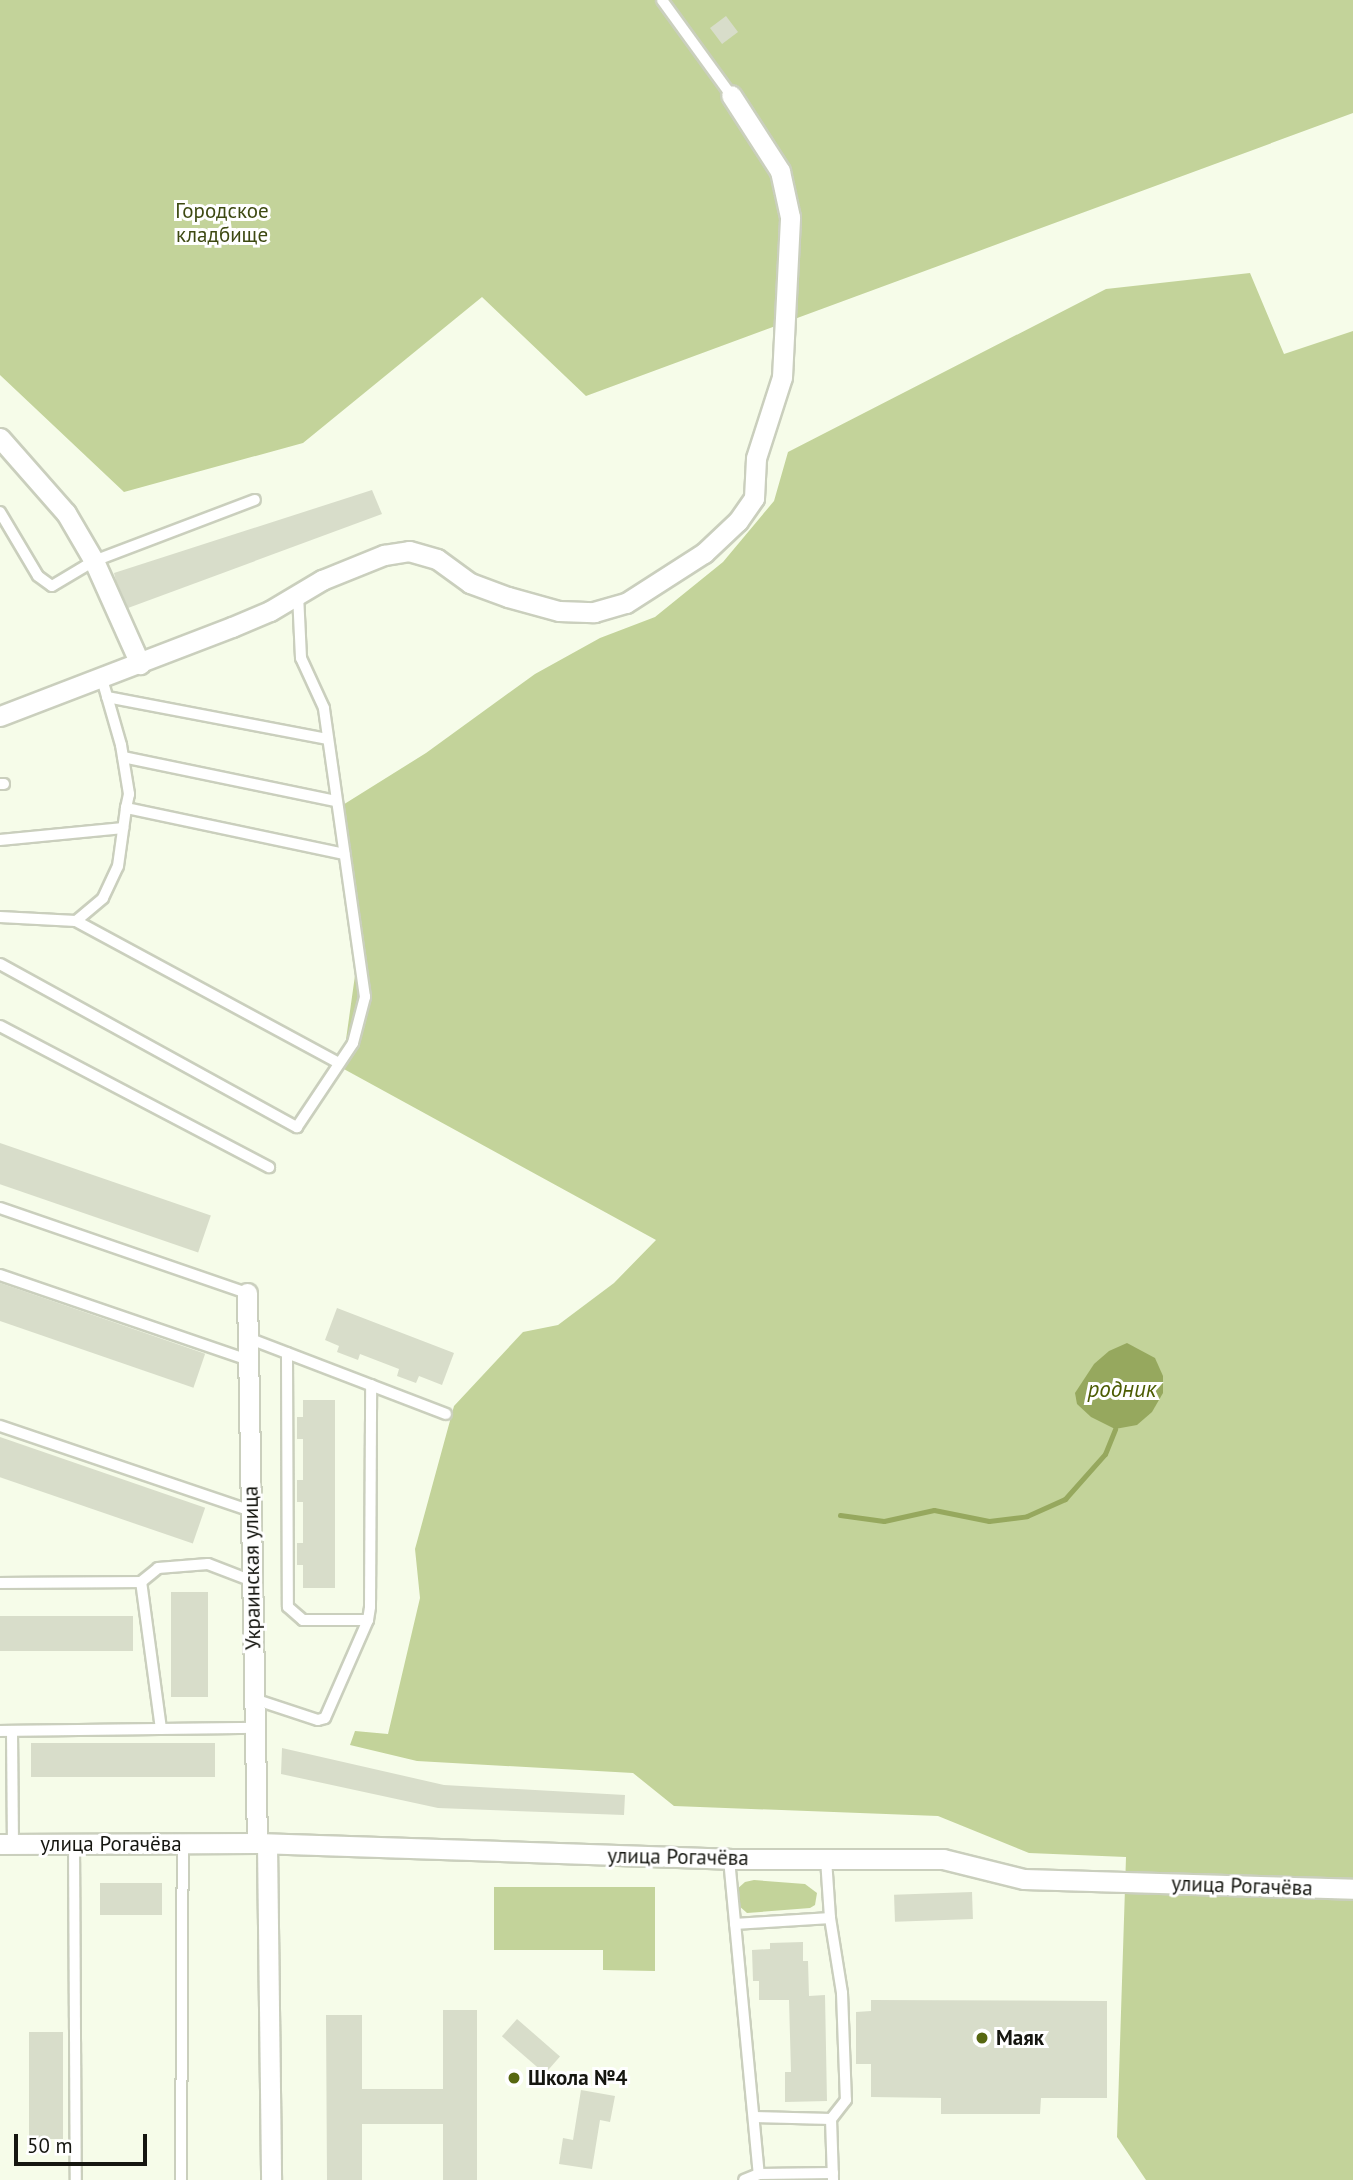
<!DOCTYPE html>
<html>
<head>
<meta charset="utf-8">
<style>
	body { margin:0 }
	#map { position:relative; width:1353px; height:2180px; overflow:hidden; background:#f6fce9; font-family:"PT Sans",sans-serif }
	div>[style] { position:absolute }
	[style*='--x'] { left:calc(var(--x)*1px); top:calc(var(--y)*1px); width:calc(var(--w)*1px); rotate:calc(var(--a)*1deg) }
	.green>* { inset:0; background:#c3d39a }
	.water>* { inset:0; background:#96a85e }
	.stream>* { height:5px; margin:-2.5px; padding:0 2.5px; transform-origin:2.5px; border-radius:2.5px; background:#96a85e }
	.building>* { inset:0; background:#d8ddca; transform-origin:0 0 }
	.roads { filter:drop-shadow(2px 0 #cacfbd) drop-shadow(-2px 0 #cacfbd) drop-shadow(0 2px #cacfbd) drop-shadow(0 -2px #cacfbd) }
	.service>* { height:10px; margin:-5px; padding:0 5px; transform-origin:5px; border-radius:5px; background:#fff }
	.minor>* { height:19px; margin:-9.5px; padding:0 9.5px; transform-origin:9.5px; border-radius:9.5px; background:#fff }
	.dots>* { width:19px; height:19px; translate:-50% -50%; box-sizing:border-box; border:4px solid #fff; border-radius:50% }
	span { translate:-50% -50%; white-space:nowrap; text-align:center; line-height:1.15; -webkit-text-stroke:6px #fff; paint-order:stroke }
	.park-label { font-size:21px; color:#3d4911 }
	.street-label { font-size:21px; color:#151610 }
	.poi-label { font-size:21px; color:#151610; font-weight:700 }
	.left { translate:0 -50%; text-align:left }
	.water-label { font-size:23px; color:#4c5c03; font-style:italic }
	.scale { position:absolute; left:14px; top:2134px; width:133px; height:32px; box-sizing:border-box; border:4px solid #151610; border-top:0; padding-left:9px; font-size:21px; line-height:24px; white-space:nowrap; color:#151610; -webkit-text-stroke:5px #fff; paint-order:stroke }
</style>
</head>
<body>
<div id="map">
	<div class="green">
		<div style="clip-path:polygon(0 0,1353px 0,1353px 113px,586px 396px,482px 297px,303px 443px,124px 492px,0 375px)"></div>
		<div style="clip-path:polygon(1250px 273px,1284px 354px,1353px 331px,1353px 2180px,1146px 2180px,1117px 2137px,1126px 1857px,1029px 1853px,938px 1816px,674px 1806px,633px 1773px,417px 1761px,350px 1745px,355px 1731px,388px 1734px,420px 1598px,415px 1549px,454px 1406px,523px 1332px,558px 1325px,614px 1283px,656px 1240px,342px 1068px,358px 954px,338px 808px,426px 753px,535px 674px,600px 638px,655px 617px,723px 562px,774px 501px,788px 452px,1106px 289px)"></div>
		<div style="clip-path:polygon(754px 1880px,805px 1884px,817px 1893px,815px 1905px,810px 1908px,747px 1913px,738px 1905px,736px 1890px,745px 1882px)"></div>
		<div style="clip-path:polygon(494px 1887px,655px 1887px,655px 1971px,603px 1970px,603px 1950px,494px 1950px)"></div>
	</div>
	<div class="water">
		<div style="clip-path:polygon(1127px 1343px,1155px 1358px,1163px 1376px,1163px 1393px,1152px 1412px,1137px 1425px,1115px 1429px,1091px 1417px,1077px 1404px,1075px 1393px,1094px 1364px,1109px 1351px)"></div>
	</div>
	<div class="stream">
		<div style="--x:840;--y:1515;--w:44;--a:7.8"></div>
		<div style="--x:884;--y:1521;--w:51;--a:-12.4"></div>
		<div style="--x:934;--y:1510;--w:56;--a:11.3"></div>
		<div style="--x:989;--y:1521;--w:38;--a:-7"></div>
		<div style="--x:1027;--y:1516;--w:42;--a:-24.1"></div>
		<div style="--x:1065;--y:1499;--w:60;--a:-48.4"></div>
		<div style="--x:1105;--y:1454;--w:27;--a:-68"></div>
	</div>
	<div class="building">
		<div style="left:726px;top:16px;width:20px;height:20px;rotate:53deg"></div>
		<div style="clip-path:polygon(372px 490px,382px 514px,128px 608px,116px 581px,114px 573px)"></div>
		<div style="left:0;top:1143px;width:223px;height:39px;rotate:19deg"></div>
		<div style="left:0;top:1283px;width:217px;height:36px;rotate:19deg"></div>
		<div style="clip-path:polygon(337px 1308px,454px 1353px,442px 1385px,419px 1376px,416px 1383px,397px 1376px,399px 1369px,360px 1354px,358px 1360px,337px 1352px,339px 1346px,325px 1340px)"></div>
		<div style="clip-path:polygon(303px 1400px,335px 1400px,335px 1588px,303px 1588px,303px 1565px,297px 1565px,297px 1543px,303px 1543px,303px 1502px,297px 1502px,297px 1480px,303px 1480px,303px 1439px,297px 1439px,297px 1417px,303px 1417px)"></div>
		<div style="left:0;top:1437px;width:217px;height:38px;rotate:19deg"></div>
		<div style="left:171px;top:1592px;width:37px;height:105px"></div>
		<div style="left:133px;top:1616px;width:35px;height:133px;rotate:90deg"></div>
		<div style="left:215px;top:1743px;width:34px;height:184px;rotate:90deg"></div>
		<div style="clip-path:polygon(282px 1748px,444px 1785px,625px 1795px,624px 1815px,438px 1808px,281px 1774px)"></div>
		<div style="left:100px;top:1883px;width:62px;height:32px"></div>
		<div style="left:972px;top:1892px;width:27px;height:78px;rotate:88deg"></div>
		<div style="clip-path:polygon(803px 1942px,803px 1961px,808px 1961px,809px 1996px,825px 1995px,827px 2101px,785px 2102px,785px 2072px,791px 2072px,789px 2000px,759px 2000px,759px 1981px,753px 1981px,752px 1950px,770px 1949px,770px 1943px)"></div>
		<div style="clip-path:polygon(871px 2000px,1107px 2001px,1107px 2098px,1041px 2098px,1040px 2114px,941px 2114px,941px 2098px,871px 2097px,871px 2064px,856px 2064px,856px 2012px,871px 2011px)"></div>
		<div style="clip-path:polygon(443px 2010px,477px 2010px,477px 2180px,443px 2180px,443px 2124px,362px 2124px,362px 2180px,327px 2180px,326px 2015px,362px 2015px,362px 2089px,443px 2089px)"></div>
		<div style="left:517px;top:2019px;width:57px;height:23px;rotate:41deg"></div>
		<div style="left:29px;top:2032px;width:34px;height:107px"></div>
		<div style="clip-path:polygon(581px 2090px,615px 2096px,610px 2122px,600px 2120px,592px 2169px,559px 2164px,563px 2138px,573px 2140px)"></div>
	</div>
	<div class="roads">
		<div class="service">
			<div style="--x:662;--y:0;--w:117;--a:54"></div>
			<div style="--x:0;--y:512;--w:74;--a:59.3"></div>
			<div style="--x:38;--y:576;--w:17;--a:36"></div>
			<div style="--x:52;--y:586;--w:49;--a:-30.8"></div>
			<div style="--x:94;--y:561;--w:172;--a:-20.8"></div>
			<div style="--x:102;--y:679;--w:69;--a:73.9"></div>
			<div style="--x:121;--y:745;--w:50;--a:80.7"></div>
			<div style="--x:129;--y:794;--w:14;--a:102"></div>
			<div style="--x:126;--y:808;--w:223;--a:11.9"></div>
			<div style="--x:107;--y:697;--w:225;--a:10.8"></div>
			<div style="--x:123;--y:757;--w:217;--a:11.7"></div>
			<div style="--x:0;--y:784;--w:4;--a:0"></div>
			<div style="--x:0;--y:840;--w:124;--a:-5.6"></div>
			<div style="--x:0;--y:917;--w:76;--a:3"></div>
			<div style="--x:76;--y:921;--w:299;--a:28.4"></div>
			<div style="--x:76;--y:921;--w:35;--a:-40"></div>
			<div style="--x:103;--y:898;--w:35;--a:-65"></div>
			<div style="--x:118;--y:866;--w:59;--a:-82.1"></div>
			<div style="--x:0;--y:964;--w:339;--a:28.8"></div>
			<div style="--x:297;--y:1127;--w:101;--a:-56.3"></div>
			<div style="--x:353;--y:1043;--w:48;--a:-75.4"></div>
			<div style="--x:365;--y:997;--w:292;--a:-98.1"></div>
			<div style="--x:324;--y:708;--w:55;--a:-114.7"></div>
			<div style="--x:301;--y:658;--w:63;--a:-92.7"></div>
			<div style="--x:0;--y:1026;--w:304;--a:27.7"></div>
			<div style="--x:0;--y:1208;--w:261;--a:19"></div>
			<div style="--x:0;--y:1275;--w:262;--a:18.9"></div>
			<div style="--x:248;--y:1338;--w:212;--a:21"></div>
			<div style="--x:287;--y:1353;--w:254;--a:89.8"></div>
			<div style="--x:288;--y:1607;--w:20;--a:41"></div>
			<div style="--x:303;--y:1620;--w:65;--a:0"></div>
			<div style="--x:0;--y:1426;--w:265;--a:18.7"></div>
			<div style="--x:0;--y:1583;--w:141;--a:-0.4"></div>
			<div style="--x:254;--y:1699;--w:67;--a:18.2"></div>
			<div style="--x:318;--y:1720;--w:7;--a:-16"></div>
			<div style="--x:325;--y:1718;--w:107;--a:-66.3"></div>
			<div style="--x:368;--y:1620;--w:13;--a:-81"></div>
			<div style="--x:370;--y:1607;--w:222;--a:-89.7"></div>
			<div style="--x:161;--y:1729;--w:148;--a:-97.7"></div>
			<div style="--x:141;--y:1582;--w:22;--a:-39"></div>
			<div style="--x:158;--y:1568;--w:50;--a:-4.6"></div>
			<div style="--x:208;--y:1564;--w:47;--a:21.1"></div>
			<div style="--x:0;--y:1731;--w:255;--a:-0.7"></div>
			<div style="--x:12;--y:1731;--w:113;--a:89.5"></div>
			<div style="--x:74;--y:1844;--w:336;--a:89.7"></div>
			<div style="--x:729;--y:1859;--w:316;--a:84.6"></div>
			<div style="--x:759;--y:2174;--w:16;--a:158"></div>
			<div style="--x:826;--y:1859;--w:59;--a:86.1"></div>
			<div style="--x:830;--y:1918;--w:76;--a:80.9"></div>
			<div style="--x:842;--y:1993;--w:107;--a:87.9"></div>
			<div style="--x:846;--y:2100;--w:24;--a:128"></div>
			<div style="--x:831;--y:2119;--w:61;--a:88.1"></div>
			<div style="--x:735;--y:1924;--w:95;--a:-3.6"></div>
			<div style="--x:754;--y:2117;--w:77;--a:1.5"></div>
			<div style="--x:759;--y:2174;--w:74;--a:-0.8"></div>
			<div style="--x:181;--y:2180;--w:337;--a:-89.7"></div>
		</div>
		<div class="minor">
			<div style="--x:0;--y:438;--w:100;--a:48.7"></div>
			<div style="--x:66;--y:513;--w:56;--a:59.7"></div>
			<div style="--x:94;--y:561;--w:113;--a:65.9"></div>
			<div style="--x:0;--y:716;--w:248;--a:-21"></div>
			<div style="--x:232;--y:627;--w:41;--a:-22.8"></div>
			<div style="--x:270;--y:611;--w:61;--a:-30.8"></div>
			<div style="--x:322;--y:580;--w:67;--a:-22"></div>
			<div style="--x:384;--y:555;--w:25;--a:-9"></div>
			<div style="--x:409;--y:551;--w:29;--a:16"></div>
			<div style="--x:437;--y:559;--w:41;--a:36"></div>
			<div style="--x:470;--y:583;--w:40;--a:20.2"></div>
			<div style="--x:508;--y:597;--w:53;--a:15.4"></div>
			<div style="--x:559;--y:611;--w:35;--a:2"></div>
			<div style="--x:594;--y:612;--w:33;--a:-16"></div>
			<div style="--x:626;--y:603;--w:93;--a:-32.7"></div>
			<div style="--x:704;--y:553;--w:47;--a:-43.3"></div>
			<div style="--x:738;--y:521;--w:28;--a:-55"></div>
			<div style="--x:754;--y:498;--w:40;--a:-87.1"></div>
			<div style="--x:756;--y:458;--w:85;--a:-72.2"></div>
			<div style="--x:782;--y:377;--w:160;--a:-87.1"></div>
			<div style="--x:790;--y:217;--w:47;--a:-102.3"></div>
			<div style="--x:780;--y:171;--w:90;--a:-122.8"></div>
			<div style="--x:247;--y:1293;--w:550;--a:88.96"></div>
			<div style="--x:0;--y:1844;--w:257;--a:-0.2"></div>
			<div style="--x:257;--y:1843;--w:472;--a:1.9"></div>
			<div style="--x:729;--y:1859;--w:214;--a:0"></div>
			<div style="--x:943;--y:1859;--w:83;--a:13.9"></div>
			<div style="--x:1024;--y:1879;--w:329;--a:1.7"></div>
			<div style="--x:267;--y:1844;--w:336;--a:89.3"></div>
		</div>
	</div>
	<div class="dots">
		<div style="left:982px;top:2038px;background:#576711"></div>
		<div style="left:514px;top:2078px;background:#576711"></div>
	</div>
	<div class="park-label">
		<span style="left:222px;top:223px">Городское<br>кладбище</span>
	</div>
	<div class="street-label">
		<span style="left:252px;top:1568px;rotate:-91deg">Украинская улица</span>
		<span style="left:111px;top:1844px">улица Рогачёва</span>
		<span style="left:678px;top:1857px;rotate:1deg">улица Рогачёва</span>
		<span style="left:1242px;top:1886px;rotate:2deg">улица Рогачёва</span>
	</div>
	<div class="poi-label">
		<span class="left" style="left:996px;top:2038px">Маяк</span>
		<span class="left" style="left:528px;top:2078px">Школа №4</span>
	</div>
	<div class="water-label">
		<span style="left:1122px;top:1389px">родник</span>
	</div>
	<div class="scale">50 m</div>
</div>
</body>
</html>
